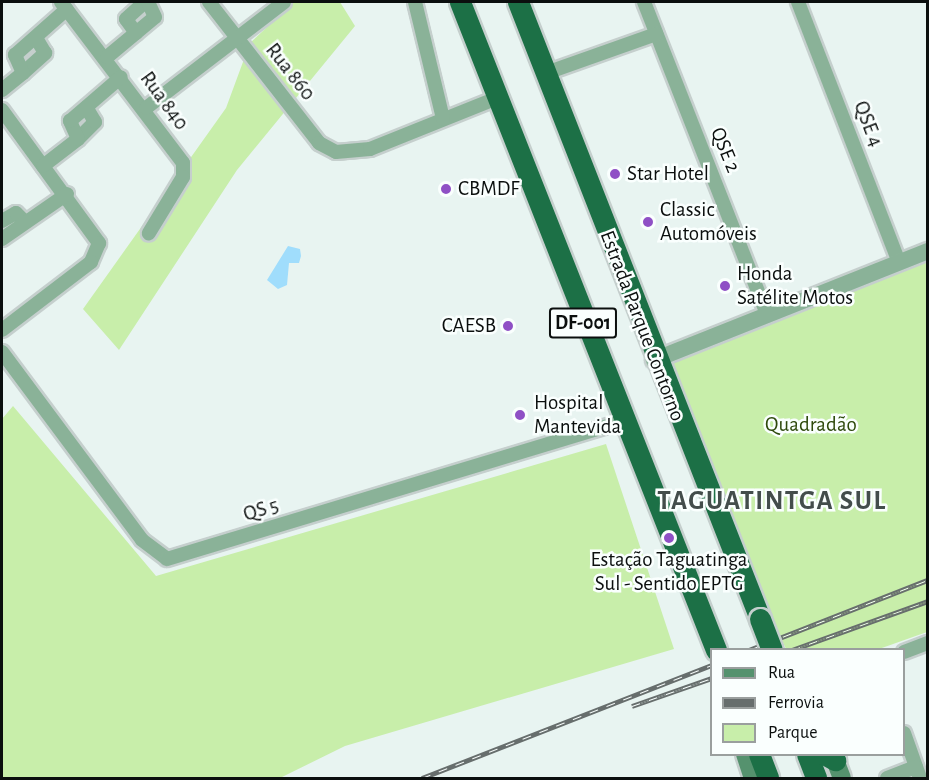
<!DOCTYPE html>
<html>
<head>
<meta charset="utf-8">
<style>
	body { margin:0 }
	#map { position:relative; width:929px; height:780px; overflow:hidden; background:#e8f4f1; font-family:"Alegreya Sans",sans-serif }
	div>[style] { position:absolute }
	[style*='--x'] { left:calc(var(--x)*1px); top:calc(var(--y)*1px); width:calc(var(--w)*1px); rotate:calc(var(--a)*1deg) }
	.green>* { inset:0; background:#c8eeaa }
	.water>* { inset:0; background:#a0ddfc }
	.roads { filter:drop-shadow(2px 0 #c5cfcd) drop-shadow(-2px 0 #c5cfcd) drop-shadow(0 2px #c5cfcd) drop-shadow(0 -2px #c5cfcd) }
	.minor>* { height:14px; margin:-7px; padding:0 7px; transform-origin:7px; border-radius:7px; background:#8ab298 }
	.tertiary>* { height:16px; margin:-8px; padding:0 8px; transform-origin:8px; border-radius:8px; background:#8ab298 }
	.secondary>* { height:18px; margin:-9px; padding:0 9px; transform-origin:9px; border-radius:9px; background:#55926e }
	.trunk>* { height:21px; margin:-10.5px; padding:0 10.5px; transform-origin:10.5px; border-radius:10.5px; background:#1c7046 }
	.rail>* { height:5px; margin-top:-2.5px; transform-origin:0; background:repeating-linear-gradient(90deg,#fafffe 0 9px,#676e6d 0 18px); box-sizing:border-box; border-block:2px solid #676e6d }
	.bridges { filter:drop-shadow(2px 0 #c5cfcd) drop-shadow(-2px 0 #c5cfcd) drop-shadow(0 2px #c5cfcd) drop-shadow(0 -2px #c5cfcd) }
	.trunk-bridge>* { height:21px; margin:-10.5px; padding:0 10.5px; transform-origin:10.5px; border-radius:10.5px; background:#1c7046 }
	.dots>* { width:16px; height:16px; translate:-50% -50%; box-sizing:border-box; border:3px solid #fafffe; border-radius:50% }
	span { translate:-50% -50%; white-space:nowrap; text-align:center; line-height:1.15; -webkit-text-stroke:5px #fafffe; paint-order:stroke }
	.shield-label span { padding:2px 4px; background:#fafffe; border:2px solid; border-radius:4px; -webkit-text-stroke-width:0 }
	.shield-label { font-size:20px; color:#0b0f0e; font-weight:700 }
	.street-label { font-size:21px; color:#0b0f0e }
	.poi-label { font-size:21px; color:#0b0f0e }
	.left { translate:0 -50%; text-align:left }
	.right { translate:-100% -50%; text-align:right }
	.park-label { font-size:21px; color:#2e4a0c }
	.district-label { font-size:27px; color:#434d4b; font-weight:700; letter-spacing:1.5px }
	.frame { position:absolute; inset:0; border:3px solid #0b0f0e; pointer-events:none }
	.legend { position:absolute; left:710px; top:648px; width:195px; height:108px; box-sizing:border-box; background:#fafffe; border:2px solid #9a9f9e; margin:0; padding:8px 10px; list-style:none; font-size:18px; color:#0b0f0e }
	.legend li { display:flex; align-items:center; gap:12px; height:30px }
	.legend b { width:30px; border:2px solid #9a9f9e }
</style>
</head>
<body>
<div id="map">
	<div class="green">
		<div style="clip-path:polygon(294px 2px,340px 2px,355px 26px,237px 170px,119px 350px,83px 309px,226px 108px,250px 43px)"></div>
		<div style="clip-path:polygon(927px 254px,927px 632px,879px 649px,786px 649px,654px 360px)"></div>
		<div style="clip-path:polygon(13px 406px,156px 576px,606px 444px,674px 649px,345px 746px,280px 778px,2px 778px,2px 419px)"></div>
	</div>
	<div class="water">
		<div style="clip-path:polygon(288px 246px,300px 249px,301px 256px,299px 263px,289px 263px,287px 285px,278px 289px,267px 280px)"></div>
	</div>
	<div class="roads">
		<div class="minor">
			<div style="--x:61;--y:2;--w:202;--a:52.8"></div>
			<div style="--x:183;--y:163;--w:14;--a:90"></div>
			<div style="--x:183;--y:177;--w:66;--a:121.3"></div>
			<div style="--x:209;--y:2;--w:179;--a:52"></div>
			<div style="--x:319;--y:143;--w:19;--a:28"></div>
			<div style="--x:336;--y:152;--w:34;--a:-5"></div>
			<div style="--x:370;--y:149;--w:137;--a:-21.9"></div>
			<div style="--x:415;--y:2;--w:120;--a:76.5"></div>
			<div style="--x:644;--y:2;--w:335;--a:68.5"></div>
			<div style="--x:798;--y:2;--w:279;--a:68.8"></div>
			<div style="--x:136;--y:33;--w:17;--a:-126"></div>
			<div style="--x:126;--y:19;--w:25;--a:-42"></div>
			<div style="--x:107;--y:57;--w:62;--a:-39.8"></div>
			<div style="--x:155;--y:17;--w:17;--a:-115"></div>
			<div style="--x:23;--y:73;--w:30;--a:-42"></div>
			<div style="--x:45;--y:53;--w:17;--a:-121"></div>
			<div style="--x:546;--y:73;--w:117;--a:-19.5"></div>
			<div style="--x:2;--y:90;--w:27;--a:-39"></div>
			<div style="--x:23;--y:73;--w:20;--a:-114"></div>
			<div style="--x:15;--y:55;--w:69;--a:-41.5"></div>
			<div style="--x:146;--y:108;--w:174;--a:-37.5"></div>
			<div style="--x:2;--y:110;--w:165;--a:53.9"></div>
			<div style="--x:99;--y:243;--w:21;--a:113"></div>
			<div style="--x:91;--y:262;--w:112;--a:142.6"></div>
			<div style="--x:78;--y:139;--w:24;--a:-45"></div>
			<div style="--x:95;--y:122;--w:17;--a:-121"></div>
			<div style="--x:43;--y:166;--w:44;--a:-37.6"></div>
			<div style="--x:78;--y:139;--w:20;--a:-114"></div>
			<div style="--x:70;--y:121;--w:67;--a:-40.8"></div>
			<div style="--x:2;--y:221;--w:16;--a:-30"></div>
			<div style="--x:16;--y:213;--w:13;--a:45"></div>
			<div style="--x:2;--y:239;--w:79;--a:-34.7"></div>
			<div style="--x:2;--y:352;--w:234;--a:53.3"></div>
			<div style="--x:142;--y:540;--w:31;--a:37"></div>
			<div style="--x:167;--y:559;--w:476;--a:-16.8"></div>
			<div style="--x:904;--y:652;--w:26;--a:-21"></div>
			<div style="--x:904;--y:733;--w:48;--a:70.4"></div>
			<div style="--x:887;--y:778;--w:31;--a:-21"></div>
		</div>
		<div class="tertiary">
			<div style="--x:654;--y:360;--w:295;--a:-21.7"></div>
		</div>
		<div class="secondary">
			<div style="--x:745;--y:754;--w:25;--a:72"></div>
			<div style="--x:835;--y:760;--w:19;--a:69"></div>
		</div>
		<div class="trunk">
			<div style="--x:460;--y:2;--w:697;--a:68.44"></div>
			<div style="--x:518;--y:2;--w:663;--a:68.58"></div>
			<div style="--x:759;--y:754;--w:26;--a:69"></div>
			<div style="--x:807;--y:754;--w:26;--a:69"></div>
			<div style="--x:824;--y:754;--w:13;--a:29"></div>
		</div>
	</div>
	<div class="rail">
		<div style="--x:749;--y:650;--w:192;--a:-21.4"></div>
		<div style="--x:792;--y:650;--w:145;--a:-19.8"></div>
		<div style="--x:632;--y:706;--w:85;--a:-19.3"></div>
		<div style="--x:422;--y:778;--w:311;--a:-21.3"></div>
	</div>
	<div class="bridges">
		<div class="trunk-bridge">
			<div style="--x:760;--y:619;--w:33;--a:69"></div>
		</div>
	</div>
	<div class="dots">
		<div style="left:615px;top:174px;background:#8f50c5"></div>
		<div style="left:446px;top:189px;background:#8f50c5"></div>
		<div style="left:648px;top:222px;background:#8f50c5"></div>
		<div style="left:725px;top:286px;background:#8f50c5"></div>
		<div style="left:508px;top:326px;background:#8f50c5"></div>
		<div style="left:520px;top:415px;background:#8f50c5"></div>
		<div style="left:669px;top:538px;background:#8f50c5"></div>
	</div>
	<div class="shield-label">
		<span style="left:583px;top:323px">DF-001</span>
	</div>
	<div class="street-label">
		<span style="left:290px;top:72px;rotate:52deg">Rua 860</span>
		<span style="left:164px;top:101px;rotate:54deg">Rua 840</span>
		<span style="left:868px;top:124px;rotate:69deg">QSE 4</span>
		<span style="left:725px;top:150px;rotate:68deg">QSE 2</span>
		<span style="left:642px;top:326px;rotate:69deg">Estrada Parque Contorno</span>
		<span style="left:261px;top:510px;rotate:-18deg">QS 5</span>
	</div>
	<div class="poi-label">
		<span class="left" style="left:627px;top:174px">Star Hotel</span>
		<span class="left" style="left:458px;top:189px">CBMDF</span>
		<span class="left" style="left:660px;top:222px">Classic<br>Automóveis</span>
		<span class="left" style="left:737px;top:286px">Honda<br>Satélite Motos</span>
		<span class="right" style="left:496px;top:326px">CAESB</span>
		<span class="left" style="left:534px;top:415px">Hospital<br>Mantevida</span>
		<span style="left:669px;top:572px">Estação Taguatinga<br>Sul - Sentido EPTG</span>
	</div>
	<div class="park-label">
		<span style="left:811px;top:425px">Quadradão</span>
	</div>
	<div class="district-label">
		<span style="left:772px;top:501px">TAGUATINTGA SUL</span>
	</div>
	<div class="frame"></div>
	<ul class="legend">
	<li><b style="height:8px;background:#55926e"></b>Rua</li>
	<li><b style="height:8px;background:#676e6d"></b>Ferrovia</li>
	<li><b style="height:16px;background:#c8eeaa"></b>Parque</li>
	</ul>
</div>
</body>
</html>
